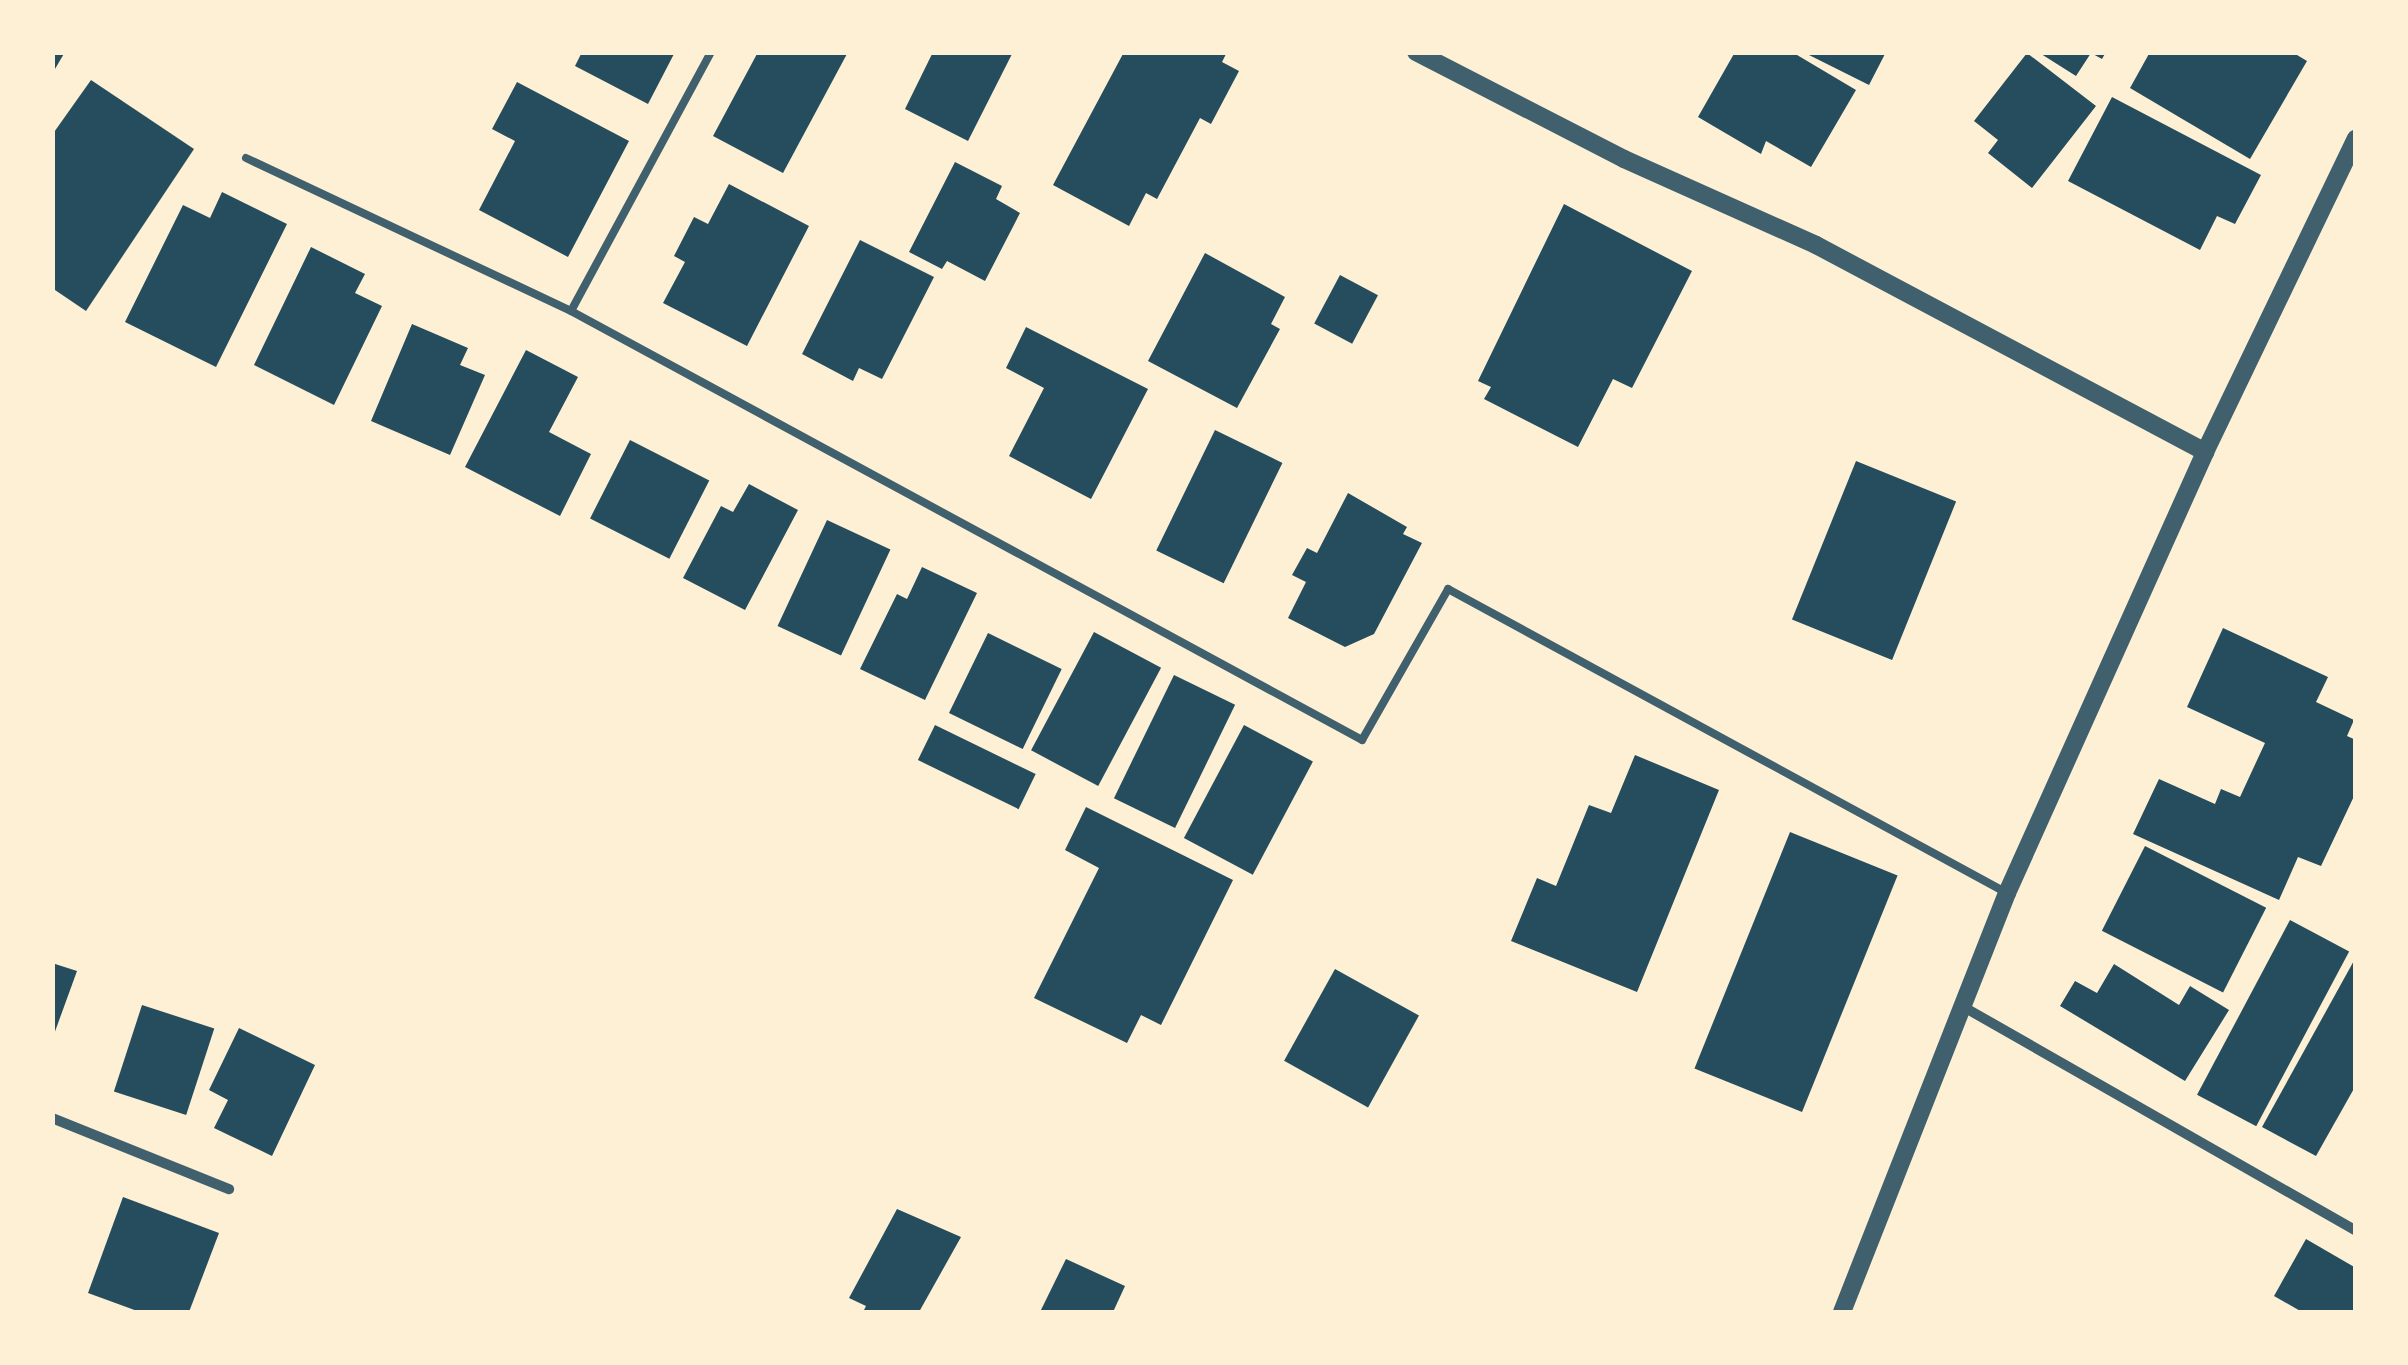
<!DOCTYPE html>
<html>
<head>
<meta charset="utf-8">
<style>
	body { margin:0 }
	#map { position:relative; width:2408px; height:1365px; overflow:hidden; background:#fdf0d5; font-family:"DejaVu Sans",sans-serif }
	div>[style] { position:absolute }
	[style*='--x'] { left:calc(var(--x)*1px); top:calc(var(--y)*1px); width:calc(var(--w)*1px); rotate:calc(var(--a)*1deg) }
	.building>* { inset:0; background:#264d5e; transform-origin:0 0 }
	.service>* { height:8px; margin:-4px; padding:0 4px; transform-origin:4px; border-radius:4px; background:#3f606c }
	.minor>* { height:10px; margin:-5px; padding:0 5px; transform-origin:5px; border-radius:5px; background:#3f606c }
	.tertiary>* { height:18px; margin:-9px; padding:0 9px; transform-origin:9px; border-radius:9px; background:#3f606c }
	span { translate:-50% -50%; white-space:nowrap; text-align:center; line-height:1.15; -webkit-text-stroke:9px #fdf0d5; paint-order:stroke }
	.frame { position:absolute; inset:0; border:55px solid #fdf0d5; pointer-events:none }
</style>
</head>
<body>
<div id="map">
	<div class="building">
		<div style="clip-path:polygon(52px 52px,65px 52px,52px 74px)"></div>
		<div style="clip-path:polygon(582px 52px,675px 52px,648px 104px,575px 66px)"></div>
		<div style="clip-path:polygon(758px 52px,848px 52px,783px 173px,713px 136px)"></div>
		<div style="clip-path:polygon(933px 52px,1013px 52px,968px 141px,905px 109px)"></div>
		<div style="clip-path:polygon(1124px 52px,1227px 52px,1222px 62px,1239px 71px,1211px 124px,1200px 118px,1157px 199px,1146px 193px,1129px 226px,1053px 185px)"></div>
		<div style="clip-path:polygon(1735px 52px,1792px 52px,1856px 90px,1811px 167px,1766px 141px,1761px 154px,1698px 117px)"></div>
		<div style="clip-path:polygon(1803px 52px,1886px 52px,1869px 85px)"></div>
		<div style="clip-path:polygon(2038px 52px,2106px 52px,2102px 59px,2091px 53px,2076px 76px)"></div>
		<div style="clip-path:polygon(2150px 52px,2292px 52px,2307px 61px,2250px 159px,2130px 88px)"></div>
		<div style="clip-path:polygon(2027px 53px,2096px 106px,2032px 188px,1988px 153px,1998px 140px,1974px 121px)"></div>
		<div style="clip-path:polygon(91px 80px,194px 149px,86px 311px,52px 288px,52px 135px)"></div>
		<div style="clip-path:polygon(517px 82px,629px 141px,568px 257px,479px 210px,515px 141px,492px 129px)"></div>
		<div style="clip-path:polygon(2112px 97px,2261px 175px,2235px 224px,2217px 216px,2200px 250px,2068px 181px)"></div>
		<div style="clip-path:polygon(955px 162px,1002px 186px,996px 199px,1020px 213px,985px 281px,947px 261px,942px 269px,909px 252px)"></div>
		<div style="clip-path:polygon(729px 184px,809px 226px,747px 346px,663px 303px,685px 262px,674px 256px,694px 217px,708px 224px)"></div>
		<div style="clip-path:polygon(222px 192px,287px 224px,216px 367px,125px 322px,183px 205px,210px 218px)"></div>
		<div style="clip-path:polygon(1564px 204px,1692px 271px,1632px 388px,1613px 379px,1578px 447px,1484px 399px,1491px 387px,1478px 381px)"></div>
		<div style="clip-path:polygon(860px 240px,934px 277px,882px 379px,859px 368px,853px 381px,802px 354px)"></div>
		<div style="clip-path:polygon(311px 247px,365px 274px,355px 293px,382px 306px,334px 405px,254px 365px)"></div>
		<div style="clip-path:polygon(1205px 253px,1285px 297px,1271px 324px,1280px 329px,1237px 408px,1148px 361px)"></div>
		<div style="left:1340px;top:275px;width:43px;height:55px;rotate:28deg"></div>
		<div style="clip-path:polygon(412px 324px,468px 348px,460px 365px,485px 375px,450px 455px,371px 421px)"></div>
		<div style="clip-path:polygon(1026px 327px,1148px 389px,1091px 499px,1009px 456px,1044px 388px,1006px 368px)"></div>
		<div style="clip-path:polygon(526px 350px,578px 377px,549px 432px,591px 454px,560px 516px,465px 467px)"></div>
		<div style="left:1215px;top:430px;width:75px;height:134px;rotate:26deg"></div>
		<div style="left:630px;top:440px;width:89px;height:88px;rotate:27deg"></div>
		<div style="left:1856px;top:461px;width:108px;height:171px;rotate:22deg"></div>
		<div style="clip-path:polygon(749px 484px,798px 510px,745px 610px,683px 578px,721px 506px,733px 512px)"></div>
		<div style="clip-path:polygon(1348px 493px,1407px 527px,1403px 534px,1422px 543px,1374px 634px,1345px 647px,1288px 618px,1306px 582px,1292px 575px,1307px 548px,1317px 553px)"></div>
		<div style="left:827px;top:520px;width:70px;height:117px;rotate:25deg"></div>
		<div style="clip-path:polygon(922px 567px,977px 593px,925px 700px,860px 669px,897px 594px,907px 599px)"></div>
		<div style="clip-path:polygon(2223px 628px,2328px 677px,2316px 702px,2354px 720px,2347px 736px,2356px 740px,2356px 792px,2321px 866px,2298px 857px,2279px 900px,2133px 834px,2159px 779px,2215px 804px,2221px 789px,2240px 797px,2265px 743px,2187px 707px)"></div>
		<div style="left:1094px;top:632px;width:76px;height:134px;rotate:28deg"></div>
		<div style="left:988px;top:633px;width:82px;height:89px;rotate:26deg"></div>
		<div style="left:1174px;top:675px;width:68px;height:137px;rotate:26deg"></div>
		<div style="left:935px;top:725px;width:112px;height:39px;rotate:26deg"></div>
		<div style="left:1244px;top:725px;width:78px;height:128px;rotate:28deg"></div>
		<div style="clip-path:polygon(1635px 755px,1719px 790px,1637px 992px,1511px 941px,1537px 878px,1556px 886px,1589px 805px,1611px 813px)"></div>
		<div style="clip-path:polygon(1086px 807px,1233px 880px,1161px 1025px,1141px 1015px,1127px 1043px,1034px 998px,1099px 868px,1065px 850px)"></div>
		<div style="left:1790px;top:832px;width:116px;height:255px;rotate:22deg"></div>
		<div style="left:2145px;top:846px;width:136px;height:95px;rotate:27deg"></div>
		<div style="left:2290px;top:920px;width:67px;height:198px;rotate:28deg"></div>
		<div style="clip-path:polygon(2356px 957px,2356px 1085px,2316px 1156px,2262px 1127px)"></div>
		<div style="clip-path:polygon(52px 963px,77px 971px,53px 1037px,52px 1037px)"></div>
		<div style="clip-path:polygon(2114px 964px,2179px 1005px,2190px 986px,2229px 1010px,2185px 1081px,2060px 1006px,2075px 981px,2097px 993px)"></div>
		<div style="left:1335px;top:969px;width:96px;height:105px;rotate:29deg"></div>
		<div style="left:142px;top:1005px;width:76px;height:91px;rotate:18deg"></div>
		<div style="clip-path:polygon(239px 1028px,315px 1065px,272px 1156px,214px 1128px,228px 1100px,209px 1090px)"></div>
		<div style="clip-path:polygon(123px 1197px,219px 1233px,189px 1312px,140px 1312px,88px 1293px)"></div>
		<div style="clip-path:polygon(897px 1209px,961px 1237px,919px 1312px,863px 1312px,866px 1306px,849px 1298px)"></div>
		<div style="clip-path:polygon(2306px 1239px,2356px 1268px,2356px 1312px,2302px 1312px,2274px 1296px)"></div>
		<div style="clip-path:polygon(1066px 1259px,1125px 1286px,1113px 1312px,1040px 1312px)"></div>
	</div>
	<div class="service">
		<div style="--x:246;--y:158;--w:359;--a:25.2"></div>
		<div style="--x:571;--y:311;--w:900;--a:28.47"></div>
		<div style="--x:1362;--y:740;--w:174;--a:-60.3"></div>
		<div style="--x:1448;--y:589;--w:636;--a:28.54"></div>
		<div style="--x:571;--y:311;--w:294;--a:-61.6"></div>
	</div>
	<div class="minor">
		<div style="--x:1962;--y:1006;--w:454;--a:29.7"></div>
		<div style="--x:52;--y:1118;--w:191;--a:21.9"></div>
	</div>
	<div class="tertiary">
		<div style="--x:1416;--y:52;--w:234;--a:27.2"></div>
		<div style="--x:1624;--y:159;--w:210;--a:24.1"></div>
		<div style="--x:1816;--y:245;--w:441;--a:28"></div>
		<div style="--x:1842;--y:1312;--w:450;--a:-68.5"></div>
		<div style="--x:2007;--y:893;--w:483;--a:-65.8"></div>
		<div style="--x:2205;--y:452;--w:348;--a:-64.3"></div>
	</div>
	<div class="frame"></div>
</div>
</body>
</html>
